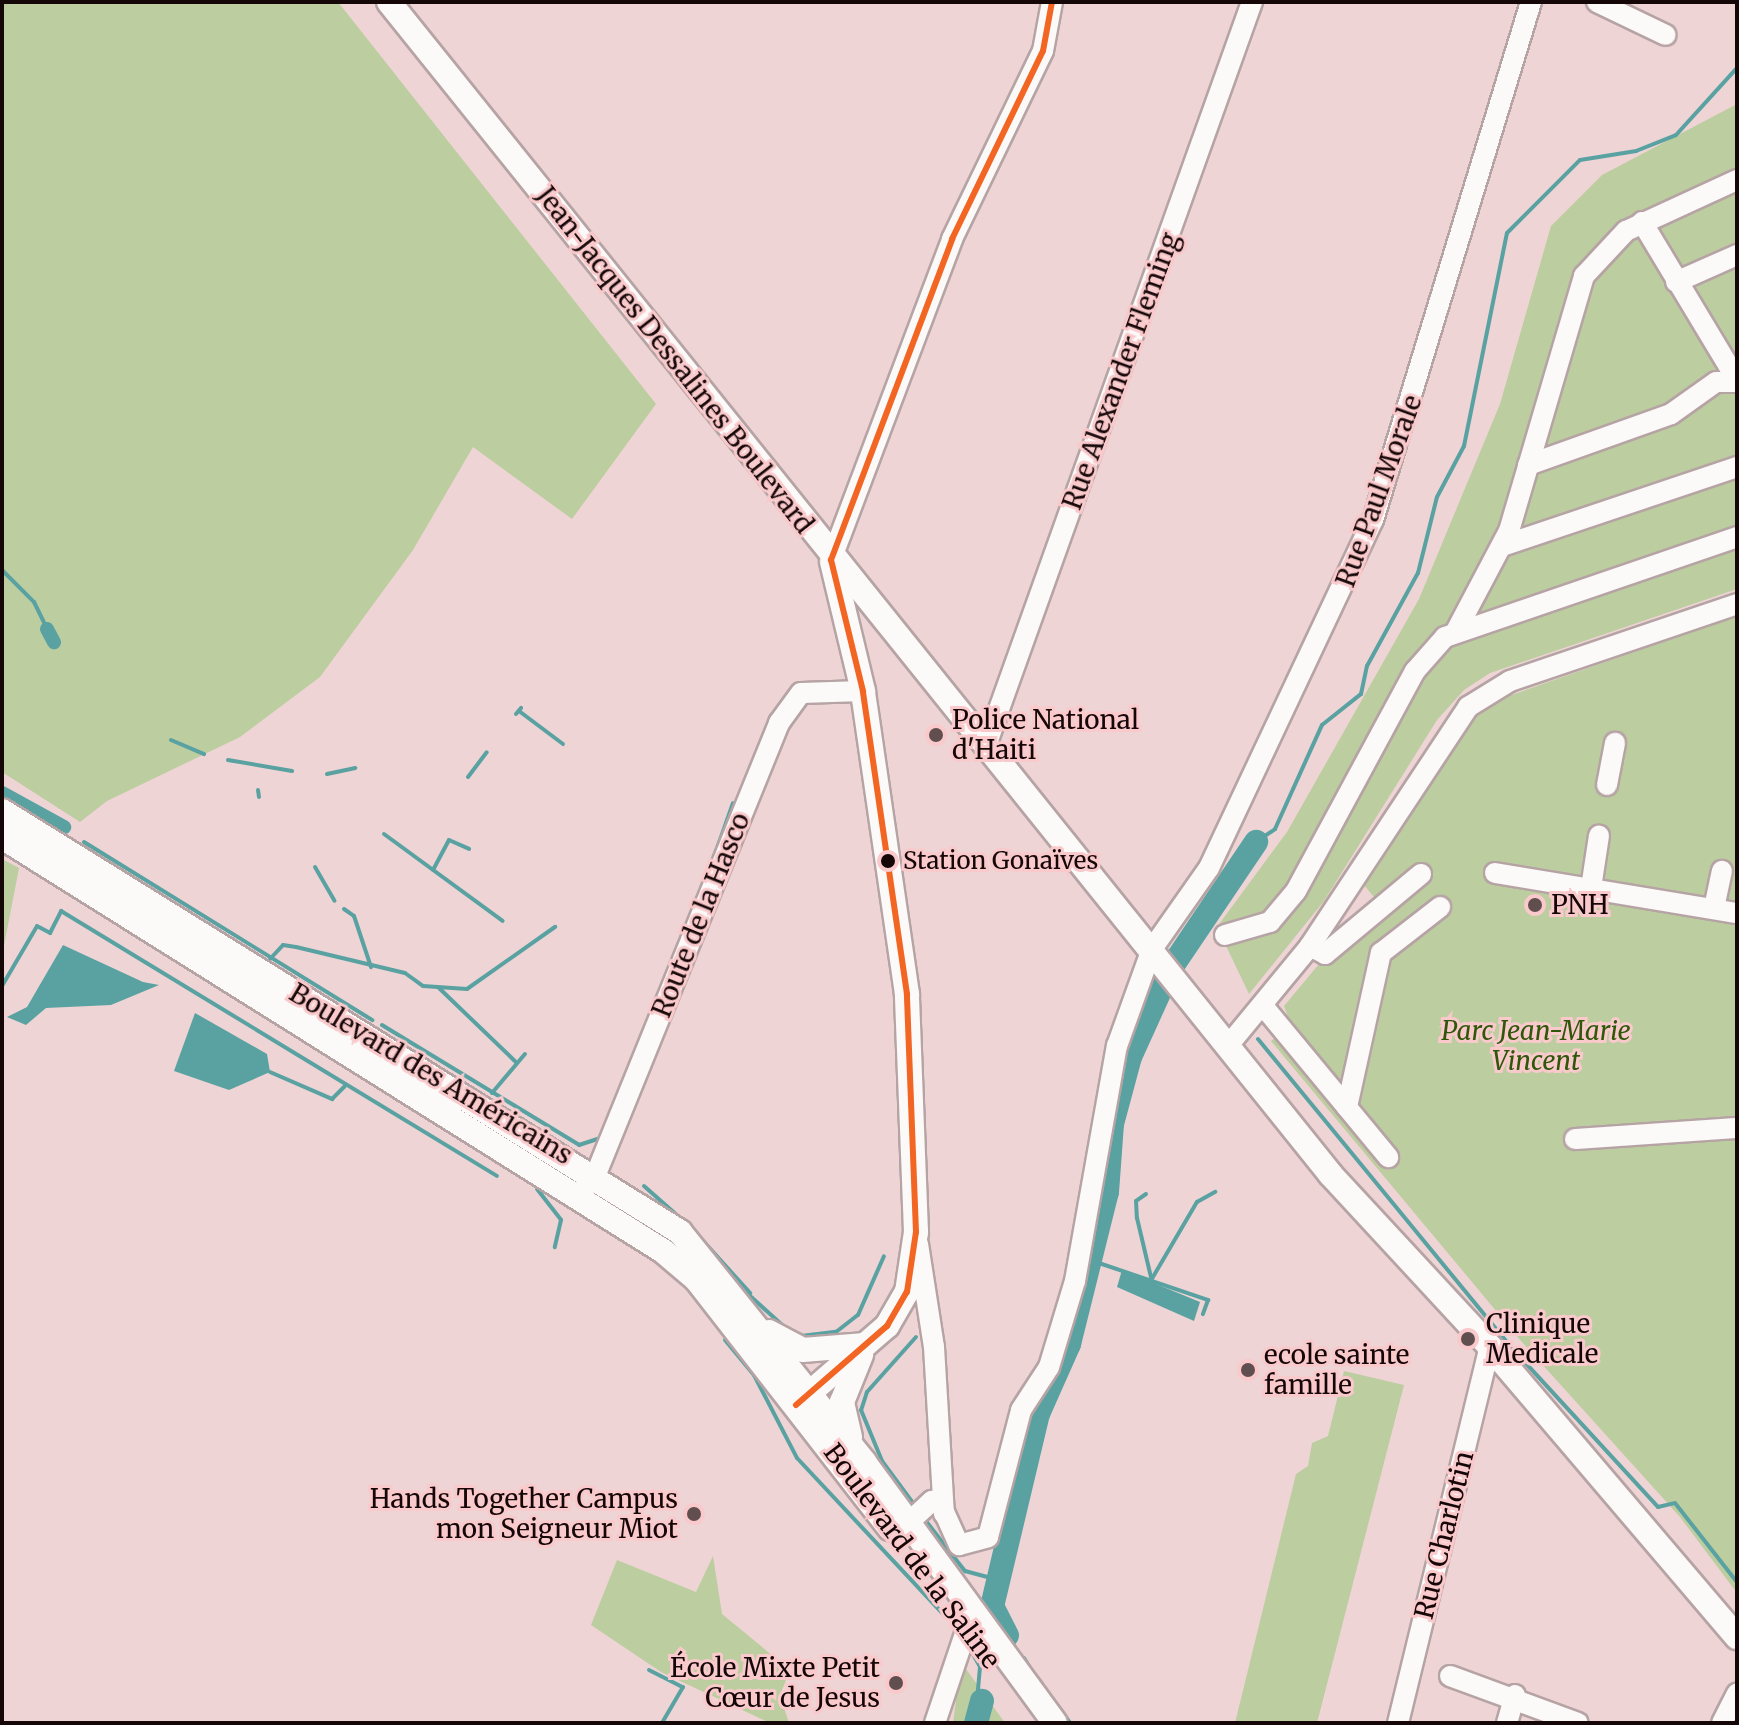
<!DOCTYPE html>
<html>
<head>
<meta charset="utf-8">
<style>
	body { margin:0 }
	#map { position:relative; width:1739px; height:1725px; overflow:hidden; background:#eed4d5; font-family:Merriweather,serif }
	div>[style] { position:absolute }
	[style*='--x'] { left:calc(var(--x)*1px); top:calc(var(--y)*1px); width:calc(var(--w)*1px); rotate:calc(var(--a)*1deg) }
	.green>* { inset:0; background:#bccda0 }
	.water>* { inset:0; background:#5aa2a2 }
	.stream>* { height:4px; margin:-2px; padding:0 2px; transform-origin:2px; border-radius:2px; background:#5aa2a2 }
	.canal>* { height:14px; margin:-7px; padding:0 7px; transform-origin:7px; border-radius:7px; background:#5aa2a2 }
	.river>* { height:24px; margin:-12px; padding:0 12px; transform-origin:12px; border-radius:12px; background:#5aa2a2 }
	.roads { filter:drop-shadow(2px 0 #b6a3a4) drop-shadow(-2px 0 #b6a3a4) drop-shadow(0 2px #b6a3a4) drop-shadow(0 -2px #b6a3a4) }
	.minor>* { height:20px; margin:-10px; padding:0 10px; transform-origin:10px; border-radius:10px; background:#fcf9f9 }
	.major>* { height:24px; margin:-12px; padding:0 12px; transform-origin:12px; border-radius:12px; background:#fcf9f9 }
	.bus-1>* { height:6px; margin:-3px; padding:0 3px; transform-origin:3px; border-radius:3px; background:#f26522 }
	.dots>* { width:22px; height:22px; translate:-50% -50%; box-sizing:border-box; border:4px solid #f9c9cb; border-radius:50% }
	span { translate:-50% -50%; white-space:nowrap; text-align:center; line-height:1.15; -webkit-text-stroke:6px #f9c9cb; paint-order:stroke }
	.bus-label { font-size:24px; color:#150708 }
	.left { translate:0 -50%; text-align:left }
	.street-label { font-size:26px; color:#150708 }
	.poi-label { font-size:26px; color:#150708 }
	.right { translate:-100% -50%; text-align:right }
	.park-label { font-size:26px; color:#2e570a; font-style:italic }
	.frame { position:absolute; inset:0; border:4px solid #150708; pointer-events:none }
</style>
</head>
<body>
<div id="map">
	<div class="green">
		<div style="clip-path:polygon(2px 2px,338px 2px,656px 404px,572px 519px,473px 447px,413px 550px,320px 677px,240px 737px,107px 801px,80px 822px,2px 772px)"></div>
		<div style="clip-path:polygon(1737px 104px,1737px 589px,1490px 673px,1464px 690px,1437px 720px,1324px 901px,1249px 994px,1217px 927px,1287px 832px,1419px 599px,1500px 404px,1551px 226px,1602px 175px)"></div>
		<div style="clip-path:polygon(1737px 616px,1737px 1593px,1680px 1517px,1522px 1342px,1271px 1041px,1291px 1025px,1284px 1006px,1324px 958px,1383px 908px,1364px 885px,1468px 721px,1500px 699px)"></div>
		<div style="clip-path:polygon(2px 859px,19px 868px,2px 956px)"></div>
		<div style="clip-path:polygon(1344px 1371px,1404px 1385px,1317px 1723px,1235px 1723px,1296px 1474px,1308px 1466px,1312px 1443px,1328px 1436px)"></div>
		<div style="clip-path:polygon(713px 1556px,722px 1614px,790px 1670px,780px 1695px,789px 1723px,770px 1723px,661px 1672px,591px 1625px,617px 1560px,696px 1592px)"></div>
		<div style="clip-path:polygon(961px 1662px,1005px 1723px,953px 1723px)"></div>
	</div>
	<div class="water">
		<div style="clip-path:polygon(63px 945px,143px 982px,159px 985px,111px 1005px,46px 1008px,26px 1025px,7px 1017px,27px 1007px)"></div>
		<div style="clip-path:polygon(195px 1013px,267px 1054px,270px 1072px,229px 1090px,174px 1071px)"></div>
		<div style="clip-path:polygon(1122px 1270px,1200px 1302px,1194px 1321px,1117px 1287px)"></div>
	</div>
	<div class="stream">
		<div style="--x:2;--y:570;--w:45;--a:45"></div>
		<div style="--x:34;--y:602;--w:30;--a:64"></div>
		<div style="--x:519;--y:711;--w:55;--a:36.9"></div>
		<div style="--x:516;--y:714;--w:8;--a:-50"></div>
		<div style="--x:171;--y:740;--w:36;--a:23"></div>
		<div style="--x:228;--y:760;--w:65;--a:9.8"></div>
		<div style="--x:327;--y:774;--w:29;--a:-12"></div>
		<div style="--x:468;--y:777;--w:31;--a:-53"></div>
		<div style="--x:258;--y:790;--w:7;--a:82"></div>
		<div style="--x:384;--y:834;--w:147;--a:36.2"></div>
		<div style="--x:84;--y:842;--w:339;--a:31.7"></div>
		<div style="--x:1256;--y:842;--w:23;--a:-34"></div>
		<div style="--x:1275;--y:829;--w:114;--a:-65.7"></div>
		<div style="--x:1322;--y:725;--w:50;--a:-38.5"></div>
		<div style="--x:1361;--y:694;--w:29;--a:-78"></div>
		<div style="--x:1367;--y:666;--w:106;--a:-61.3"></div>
		<div style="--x:1418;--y:573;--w:78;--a:-76"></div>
		<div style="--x:1437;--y:497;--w:58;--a:-62.1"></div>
		<div style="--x:1464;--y:446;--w:217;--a:-78.6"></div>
		<div style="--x:1507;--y:233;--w:103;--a:-45"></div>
		<div style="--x:1580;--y:160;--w:57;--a:-9.1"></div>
		<div style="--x:1636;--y:151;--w:43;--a:-21.8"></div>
		<div style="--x:1676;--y:135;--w:91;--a:-47.7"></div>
		<div style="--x:714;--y:857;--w:57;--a:-70.6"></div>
		<div style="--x:315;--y:867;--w:39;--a:60"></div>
		<div style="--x:433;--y:870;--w:34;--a:-62"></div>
		<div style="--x:449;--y:840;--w:22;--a:24"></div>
		<div style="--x:344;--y:909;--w:12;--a:35"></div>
		<div style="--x:354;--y:916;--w:54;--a:71.6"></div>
		<div style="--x:686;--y:927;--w:30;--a:-70"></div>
		<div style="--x:270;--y:959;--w:19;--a:-47"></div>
		<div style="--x:283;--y:945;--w:13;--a:9"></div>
		<div style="--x:296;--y:947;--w:112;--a:13.4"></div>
		<div style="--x:405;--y:973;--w:22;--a:36"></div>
		<div style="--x:423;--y:986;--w:44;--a:3.9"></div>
		<div style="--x:467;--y:989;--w:108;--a:-35.2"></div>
		<div style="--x:2;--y:986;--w:69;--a:-59.7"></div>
		<div style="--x:37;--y:926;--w:15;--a:28"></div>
		<div style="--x:50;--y:933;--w:25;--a:-63"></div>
		<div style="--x:61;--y:911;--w:510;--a:31.29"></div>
		<div style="--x:439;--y:988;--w:107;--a:43.9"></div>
		<div style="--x:382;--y:1025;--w:231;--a:31.3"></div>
		<div style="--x:579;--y:1145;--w:25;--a:-18"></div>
		<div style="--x:1258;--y:1039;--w:396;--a:50.6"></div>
		<div style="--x:1509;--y:1345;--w:220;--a:47.4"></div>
		<div style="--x:1658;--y:1507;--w:17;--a:-13"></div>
		<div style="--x:1675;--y:1503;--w:100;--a:51.9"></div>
		<div style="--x:270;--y:1072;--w:68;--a:23.5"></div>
		<div style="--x:332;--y:1099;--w:18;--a:-45"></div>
		<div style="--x:492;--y:1093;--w:51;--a:-49.8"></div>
		<div style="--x:644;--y:1186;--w:57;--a:41.5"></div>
		<div style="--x:537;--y:1189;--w:39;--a:52"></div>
		<div style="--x:561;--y:1220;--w:28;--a:103"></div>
		<div style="--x:1146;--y:1194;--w:12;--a:145"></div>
		<div style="--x:1136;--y:1201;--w:17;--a:87"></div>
		<div style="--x:1137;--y:1218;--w:61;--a:76.7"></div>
		<div style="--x:696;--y:1233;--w:81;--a:48"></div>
		<div style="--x:1090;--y:1260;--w:125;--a:18.7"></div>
		<div style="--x:1208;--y:1300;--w:15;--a:110"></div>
		<div style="--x:1150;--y:1282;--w:93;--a:-59.6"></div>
		<div style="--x:1197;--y:1202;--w:21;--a:-29"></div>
		<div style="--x:749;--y:1295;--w:54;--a:42"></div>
		<div style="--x:801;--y:1336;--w:35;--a:-7"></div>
		<div style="--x:836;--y:1332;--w:28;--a:-38"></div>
		<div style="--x:858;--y:1315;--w:64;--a:-66.2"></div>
		<div style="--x:916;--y:1337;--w:74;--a:131.7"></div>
		<div style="--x:867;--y:1392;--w:19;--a:108"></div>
		<div style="--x:861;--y:1410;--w:55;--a:67.6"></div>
		<div style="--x:882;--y:1461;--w:57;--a:53.5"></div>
		<div style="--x:725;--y:1340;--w:45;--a:50.4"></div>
		<div style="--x:754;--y:1375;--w:93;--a:62.6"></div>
		<div style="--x:797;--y:1458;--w:216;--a:46.9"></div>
		<div style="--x:922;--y:1516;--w:70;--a:52"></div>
		<div style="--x:965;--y:1571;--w:30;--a:15"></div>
		<div style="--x:969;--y:1647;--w:23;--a:61"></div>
		<div style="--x:980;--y:1667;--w:56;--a:95.1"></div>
		<div style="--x:1024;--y:1658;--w:15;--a:58"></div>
		<div style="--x:649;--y:1670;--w:38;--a:27"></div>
		<div style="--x:683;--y:1687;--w:42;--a:120.3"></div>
		<div style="--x:1036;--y:1676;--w:10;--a:53"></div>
		<div style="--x:1045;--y:1688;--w:17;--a:57"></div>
		<div style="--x:1057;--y:1705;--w:22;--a:54"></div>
	</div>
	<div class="canal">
		<div style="--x:47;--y:629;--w:15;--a:62"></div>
		<div style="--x:2;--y:793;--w:71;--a:28.7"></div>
	</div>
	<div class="river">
		<div style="--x:992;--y:1606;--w:33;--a:63"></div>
		<div style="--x:990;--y:1615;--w:207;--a:-76.6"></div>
		<div style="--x:1038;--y:1414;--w:77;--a:-66.1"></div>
		<div style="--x:1069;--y:1344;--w:157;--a:-76"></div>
		<div style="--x:1107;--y:1192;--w:68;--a:-85.8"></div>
		<div style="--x:1112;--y:1124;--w:69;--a:-75"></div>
		<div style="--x:1130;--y:1057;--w:94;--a:-65.6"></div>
		<div style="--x:1169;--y:971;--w:156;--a:-56"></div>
		<div style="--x:976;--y:1723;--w:23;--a:-75"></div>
	</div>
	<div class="roads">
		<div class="minor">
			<div style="--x:1597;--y:2;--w:76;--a:25.6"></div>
			<div style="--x:1642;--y:222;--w:184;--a:59"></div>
			<div style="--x:1676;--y:282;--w:67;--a:-23.9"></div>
			<div style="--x:1528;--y:465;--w:152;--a:-19.6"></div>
			<div style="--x:1671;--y:414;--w:55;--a:-35.4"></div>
			<div style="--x:1716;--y:382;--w:21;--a:0"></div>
			<div style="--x:1502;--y:546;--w:248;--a:-18.6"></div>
			<div style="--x:831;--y:560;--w:343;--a:-69.3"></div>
			<div style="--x:952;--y:239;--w:209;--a:-64.2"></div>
			<div style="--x:1043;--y:51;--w:50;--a:-79.6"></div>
			<div style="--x:1456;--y:631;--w:113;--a:-62.1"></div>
			<div style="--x:1509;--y:531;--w:266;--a:-73.6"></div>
			<div style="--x:1584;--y:276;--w:62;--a:-47"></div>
			<div style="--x:1626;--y:231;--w:122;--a:-24.7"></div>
			<div style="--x:988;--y:740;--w:784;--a:-70.32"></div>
			<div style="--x:1607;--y:785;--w:43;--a:-79.2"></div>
			<div style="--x:1495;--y:873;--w:245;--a:9.4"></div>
			<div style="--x:1591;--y:888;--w:53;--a:-81.3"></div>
			<div style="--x:1714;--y:908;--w:38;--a:-78"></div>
			<div style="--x:1225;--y:935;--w:47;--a:-16.1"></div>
			<div style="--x:1270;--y:922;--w:40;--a:-50"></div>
			<div style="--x:1296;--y:891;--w:250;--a:-61.6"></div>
			<div style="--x:1415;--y:671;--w:45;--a:-48.6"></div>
			<div style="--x:1445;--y:637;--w:309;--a:-18.9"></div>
			<div style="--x:1310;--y:946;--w:17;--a:28"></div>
			<div style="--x:1325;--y:954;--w:125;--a:-39.8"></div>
			<div style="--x:1264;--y:1007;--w:195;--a:50.4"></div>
			<div style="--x:1231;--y:1042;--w:124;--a:-50.5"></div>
			<div style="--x:1310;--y:946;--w:287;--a:-56.5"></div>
			<div style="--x:1468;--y:707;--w:49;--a:-31.8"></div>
			<div style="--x:1510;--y:681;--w:240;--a:-18.7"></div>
			<div style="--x:1347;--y:1107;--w:158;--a:-77.6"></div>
			<div style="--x:1381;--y:953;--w:75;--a:-37.9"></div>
			<div style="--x:1575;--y:1139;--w:162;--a:-3.9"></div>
			<div style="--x:583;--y:1190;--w:21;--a:-51"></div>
			<div style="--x:596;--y:1174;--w:487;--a:-67.9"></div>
			<div style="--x:779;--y:723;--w:37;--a:-54"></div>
			<div style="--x:801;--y:693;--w:62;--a:-1.8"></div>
			<div style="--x:918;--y:1244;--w:104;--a:81.2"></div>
			<div style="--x:934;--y:1347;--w:167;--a:86.6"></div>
			<div style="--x:907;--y:1524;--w:34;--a:-43"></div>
			<div style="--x:932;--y:1501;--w:10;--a:24"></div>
			<div style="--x:941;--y:1505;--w:44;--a:65.8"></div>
			<div style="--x:959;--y:1545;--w:30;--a:-15"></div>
			<div style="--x:988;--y:1537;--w:131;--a:-75.4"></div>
			<div style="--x:1021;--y:1410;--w:51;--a:-56.9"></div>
			<div style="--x:1049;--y:1367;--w:90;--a:-73.2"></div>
			<div style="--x:1075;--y:1281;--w:239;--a:-79.9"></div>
			<div style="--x:1117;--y:1046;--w:103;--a:-70.2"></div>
			<div style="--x:1152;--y:949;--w:99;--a:-54.9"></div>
			<div style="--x:1209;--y:868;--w:385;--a:-64.8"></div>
			<div style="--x:1373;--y:520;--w:542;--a:-73.04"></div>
			<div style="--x:1450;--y:1676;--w:136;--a:20.2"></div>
			<div style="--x:935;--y:1723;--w:100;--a:-71.4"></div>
			<div style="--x:1398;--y:1723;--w:387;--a:-76.3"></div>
			<div style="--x:1507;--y:1723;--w:29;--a:-74"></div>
			<div style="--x:1722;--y:1723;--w:33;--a:-63"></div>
		</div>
		<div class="major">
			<div style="--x:389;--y:2;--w:1504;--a:51.23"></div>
			<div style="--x:1331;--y:1175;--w:234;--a:47.2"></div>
			<div style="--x:1490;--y:1347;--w:381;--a:49.6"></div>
			<div style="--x:2;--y:811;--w:798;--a:31.84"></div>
			<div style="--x:680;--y:1232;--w:295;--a:51.3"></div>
			<div style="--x:864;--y:1462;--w:323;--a:53.8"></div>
			<div style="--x:2;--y:837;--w:780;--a:32.06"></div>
			<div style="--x:663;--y:1251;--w:43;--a:40.3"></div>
			<div style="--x:696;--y:1279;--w:316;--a:52.1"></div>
			<div style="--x:769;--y:1332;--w:38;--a:28"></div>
			<div style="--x:803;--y:1350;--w:62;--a:-4.6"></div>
			<div style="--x:798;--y:1403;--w:118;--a:-40.9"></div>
			<div style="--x:887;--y:1326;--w:39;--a:-60"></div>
			<div style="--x:907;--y:1292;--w:61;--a:-81.5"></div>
			<div style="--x:916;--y:1232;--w:238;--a:-92.2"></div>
			<div style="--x:907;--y:994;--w:306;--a:-98.3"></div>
			<div style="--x:863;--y:691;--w:133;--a:-103.5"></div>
			<div style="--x:850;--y:1437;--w:36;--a:-103"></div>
			<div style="--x:842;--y:1402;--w:51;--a:-68"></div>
		</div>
	</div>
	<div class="bus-1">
		<div style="--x:796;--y:1405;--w:121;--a:-41"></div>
		<div style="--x:887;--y:1326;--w:39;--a:-60"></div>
		<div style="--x:907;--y:1292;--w:61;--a:-81.5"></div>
		<div style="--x:916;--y:1232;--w:238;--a:-92.2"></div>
		<div style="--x:907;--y:994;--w:306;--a:-98.3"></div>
		<div style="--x:863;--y:691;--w:135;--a:-103.7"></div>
		<div style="--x:831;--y:560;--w:343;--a:-69.3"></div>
		<div style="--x:952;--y:239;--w:209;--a:-64.2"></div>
		<div style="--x:1043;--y:51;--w:50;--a:-79.6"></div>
	</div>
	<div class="dots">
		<div style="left:936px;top:735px;background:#614f50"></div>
		<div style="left:888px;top:861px;background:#150708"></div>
		<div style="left:1535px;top:905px;background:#614f50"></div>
		<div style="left:1468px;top:1339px;background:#614f50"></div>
		<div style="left:1248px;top:1370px;background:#614f50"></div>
		<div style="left:694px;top:1514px;background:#614f50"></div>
		<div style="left:896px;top:1683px;background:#614f50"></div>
	</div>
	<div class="bus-label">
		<span class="left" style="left:903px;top:861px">Station Gonaïves</span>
	</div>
	<div class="street-label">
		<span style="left:675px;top:360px;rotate:52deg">Jean-Jacques Dessalines Boulevard</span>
		<span style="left:1121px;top:371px;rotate:-70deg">Rue Alexander Fleming</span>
		<span style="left:1379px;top:491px;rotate:-70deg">Rue Paul Morale</span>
		<span style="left:701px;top:915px;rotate:-68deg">Route de la Hasco</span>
		<span style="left:431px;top:1074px;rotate:31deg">Boulevard des Américains</span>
		<span style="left:1444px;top:1535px;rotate:-76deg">Rue Charlotin</span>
		<span style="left:912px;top:1556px;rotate:53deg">Boulevard de la Saline</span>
	</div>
	<div class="poi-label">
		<span class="left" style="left:952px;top:735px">Police National<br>d'Haiti</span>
		<span class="left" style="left:1551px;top:905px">PNH</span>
		<span class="left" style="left:1486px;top:1339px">Clinique<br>Medicale</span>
		<span class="left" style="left:1264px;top:1370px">ecole sainte<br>famille</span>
		<span class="right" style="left:678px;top:1514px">Hands Together Campus<br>mon Seigneur Miot</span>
		<span class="right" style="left:880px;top:1683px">École Mixte Petit<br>Cœur de Jesus</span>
	</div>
	<div class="park-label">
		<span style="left:1536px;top:1046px">Parc Jean-Marie<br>Vincent</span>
	</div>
	<div class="frame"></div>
</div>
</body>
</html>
